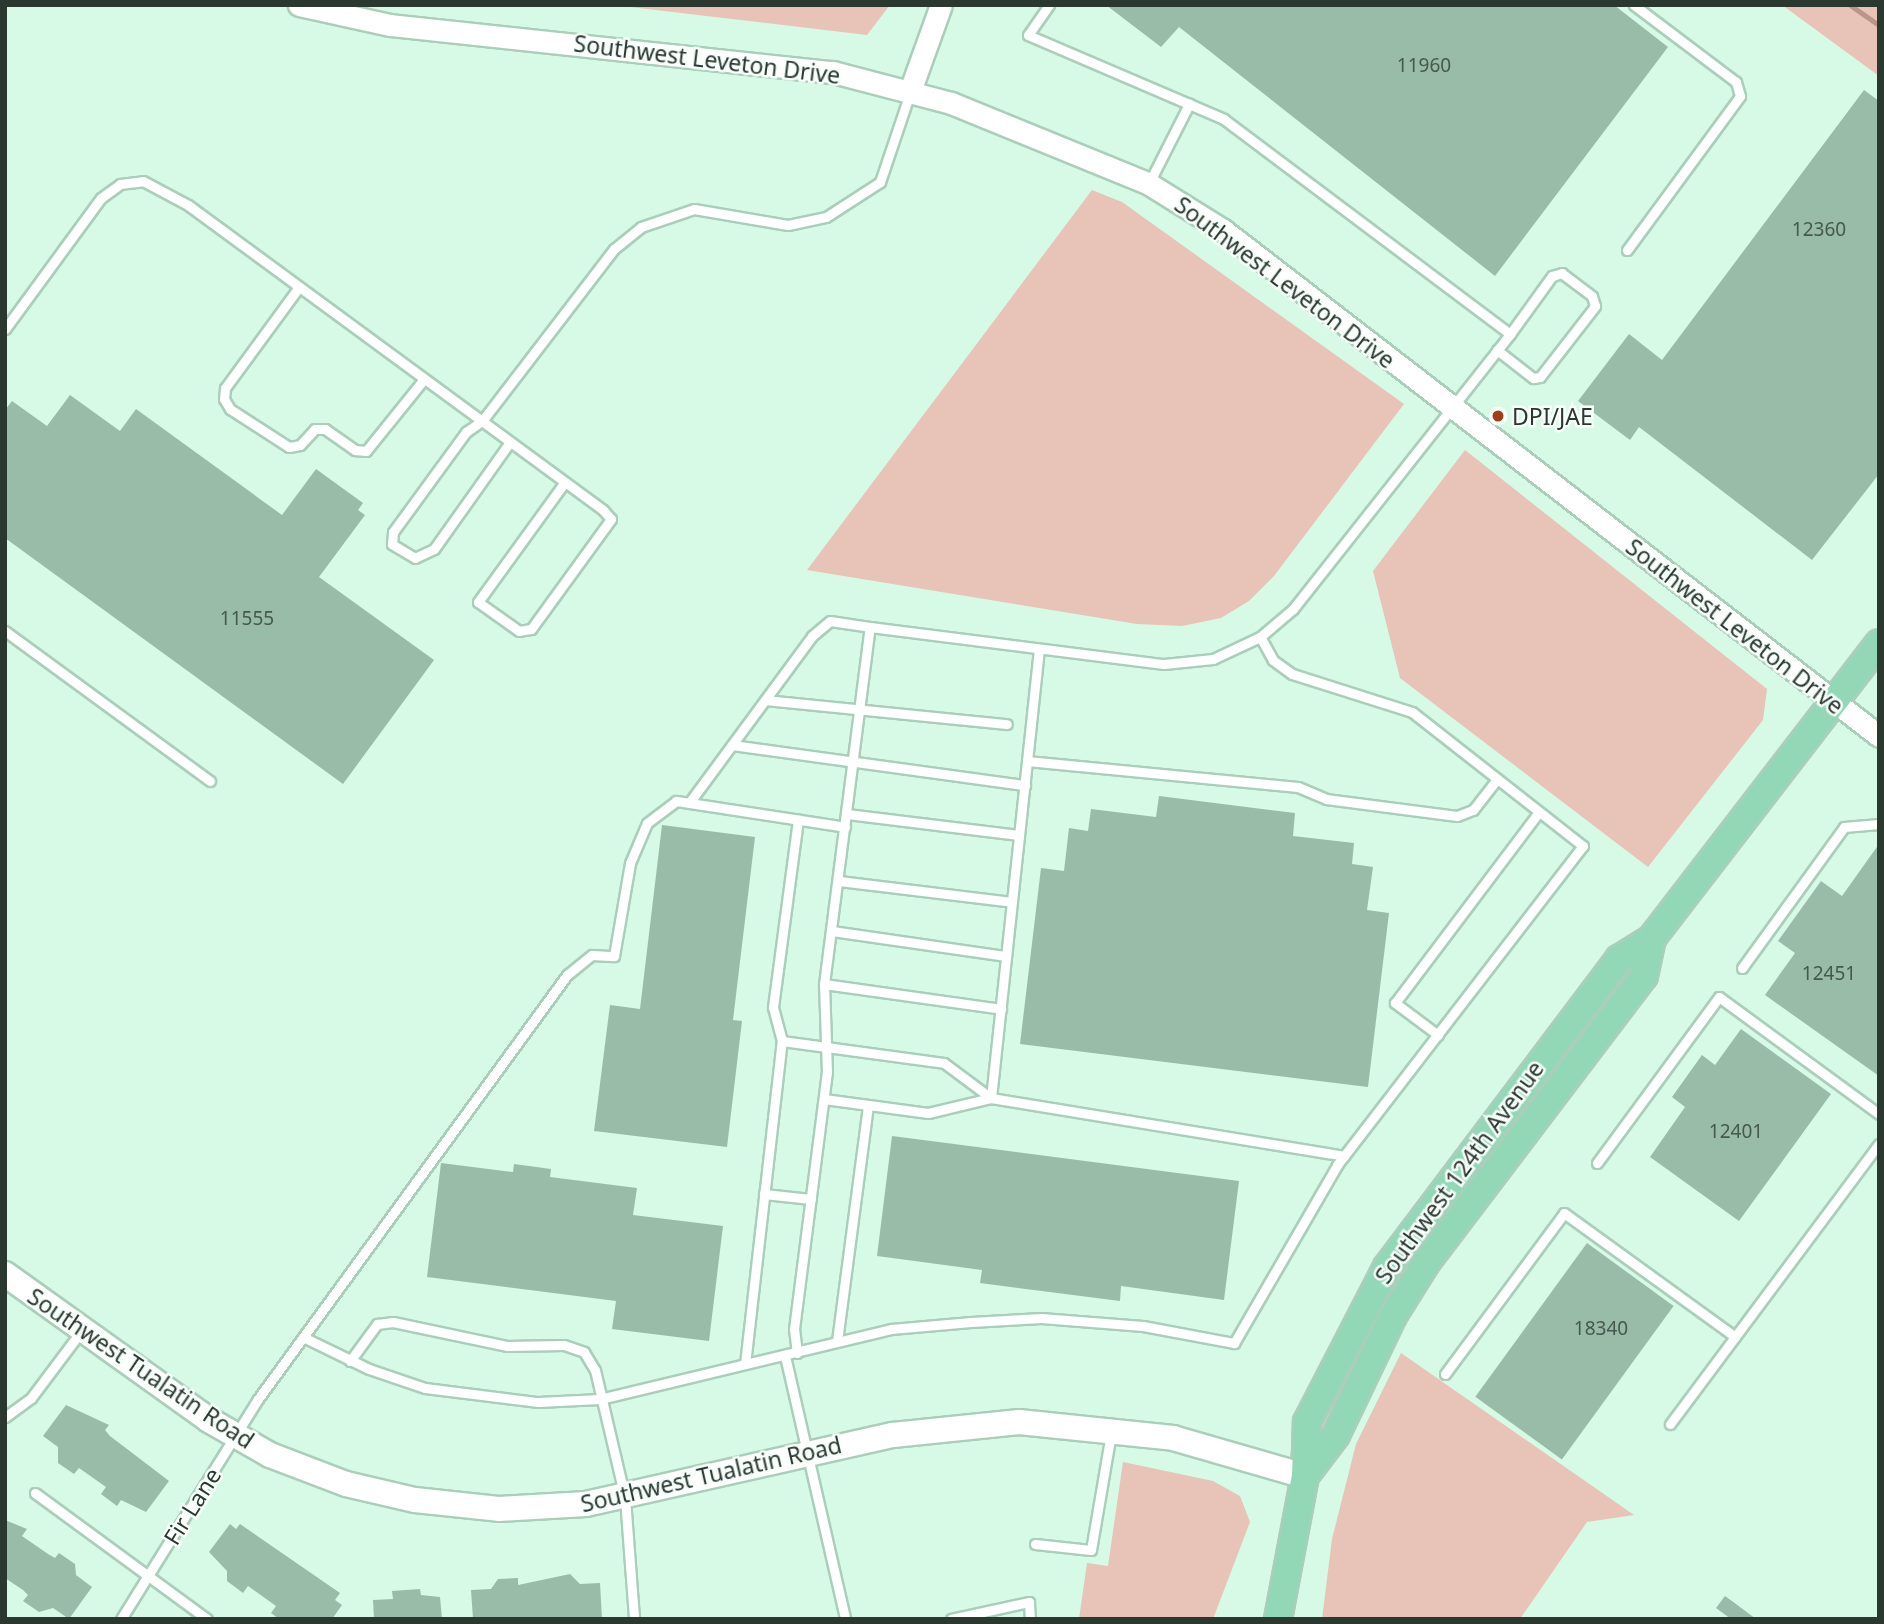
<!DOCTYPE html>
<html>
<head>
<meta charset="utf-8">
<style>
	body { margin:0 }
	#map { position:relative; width:1884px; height:1624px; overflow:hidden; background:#d6fae5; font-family:"Noto Sans",sans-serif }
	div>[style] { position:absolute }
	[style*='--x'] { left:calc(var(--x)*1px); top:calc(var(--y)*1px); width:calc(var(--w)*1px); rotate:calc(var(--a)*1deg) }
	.green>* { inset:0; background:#e8c3b7 }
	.stream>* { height:5px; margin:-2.5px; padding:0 2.5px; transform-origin:2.5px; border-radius:2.5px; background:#b9958a }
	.building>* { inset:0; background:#99bca8; transform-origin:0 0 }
	.roads { filter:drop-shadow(2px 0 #abceba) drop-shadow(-2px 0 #abceba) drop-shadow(0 2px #abceba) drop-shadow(0 -2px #abceba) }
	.service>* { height:9px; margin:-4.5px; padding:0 4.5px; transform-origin:4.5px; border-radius:4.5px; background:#fff }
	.tertiary>* { height:21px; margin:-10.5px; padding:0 10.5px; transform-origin:10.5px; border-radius:10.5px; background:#fff }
	.secondary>* { height:24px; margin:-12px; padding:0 12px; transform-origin:12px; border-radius:12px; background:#fff }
	.primary>* { height:26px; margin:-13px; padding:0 13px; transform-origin:13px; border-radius:13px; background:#92d8b7 }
	.dots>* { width:19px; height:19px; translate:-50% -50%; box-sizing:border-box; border:4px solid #f8fffb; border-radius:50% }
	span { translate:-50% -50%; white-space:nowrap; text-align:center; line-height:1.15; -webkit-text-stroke:5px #f8fffb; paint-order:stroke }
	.number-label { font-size:19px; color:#46594e }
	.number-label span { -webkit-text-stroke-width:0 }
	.street-label { font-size:23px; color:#2a3830 }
	.poi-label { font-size:23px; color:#2a3830 }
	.left { translate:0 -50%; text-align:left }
	.frame { position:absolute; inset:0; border:7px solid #2a3830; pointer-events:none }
</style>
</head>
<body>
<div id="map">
	<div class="green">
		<div style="clip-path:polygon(613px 5px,890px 5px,867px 35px)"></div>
		<div style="clip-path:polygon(1782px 5px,1879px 5px,1879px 76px)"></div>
		<div style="clip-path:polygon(1092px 190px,1122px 202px,1404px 404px,1274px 576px,1249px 601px,1221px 618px,1182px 626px,1137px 624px,807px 570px)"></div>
		<div style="clip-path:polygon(1465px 450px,1767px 689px,1763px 720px,1648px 867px,1400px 678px,1373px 571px)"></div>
		<div style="clip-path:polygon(1401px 1353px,1634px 1515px,1587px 1522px,1520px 1619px,1322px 1619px,1332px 1539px,1356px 1444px)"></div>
		<div style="clip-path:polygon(1123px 1462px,1213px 1481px,1240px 1496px,1250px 1522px,1213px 1619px,1079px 1619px,1087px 1563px,1108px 1566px)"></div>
	</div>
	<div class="stream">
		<div style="--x:1850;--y:5;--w:35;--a:35"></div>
	</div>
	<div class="building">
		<div style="clip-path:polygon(1106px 5px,1614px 5px,1668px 47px,1495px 276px,1179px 27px,1161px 47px)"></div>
		<div style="clip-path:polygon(1864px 90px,1879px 101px,1879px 474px,1812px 560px,1639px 427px,1630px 440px,1578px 401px,1629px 334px,1662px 360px)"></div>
		<div style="clip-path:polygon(70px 395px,120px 431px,136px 409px,282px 515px,316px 469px,363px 503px,358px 510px,365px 515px,319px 577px,434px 660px,343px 784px,5px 538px,5px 410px,12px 401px,47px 426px)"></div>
		<div style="clip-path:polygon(1159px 796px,1295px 813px,1293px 836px,1354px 843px,1352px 864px,1373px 867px,1367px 910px,1389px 913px,1368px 1087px,1020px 1044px,1041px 868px,1064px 871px,1069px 828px,1088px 831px,1091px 809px,1156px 817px)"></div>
		<div style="clip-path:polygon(662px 825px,755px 837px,733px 1020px,742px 1021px,727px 1147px,594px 1131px,610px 1005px,640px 1009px)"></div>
		<div style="clip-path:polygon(1879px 844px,1879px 1076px,1765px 995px,1795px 953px,1778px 941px,1821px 881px,1842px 896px)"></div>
		<div style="clip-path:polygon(1741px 1029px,1831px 1094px,1739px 1221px,1650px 1157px,1685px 1107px,1672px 1097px,1702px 1055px,1715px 1065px)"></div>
		<div style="clip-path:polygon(892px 1136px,1239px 1181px,1224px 1300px,1121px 1286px,1120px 1301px,980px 1283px,982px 1270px,877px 1256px)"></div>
		<div style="clip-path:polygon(441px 1163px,513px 1172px,514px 1164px,551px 1169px,550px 1177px,637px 1188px,633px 1215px,723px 1226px,709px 1341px,612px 1329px,616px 1301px,427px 1277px)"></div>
		<div style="left:1587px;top:1243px;width:107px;height:190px;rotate:36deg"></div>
		<div style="clip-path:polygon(66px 1405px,109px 1425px,105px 1430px,110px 1436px,169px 1481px,146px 1512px,121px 1500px,117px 1506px,101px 1494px,106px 1487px,79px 1468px,74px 1474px,58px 1463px,58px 1447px,43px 1436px)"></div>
		<div style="clip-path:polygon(5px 1520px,27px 1529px,22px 1536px,48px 1554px,55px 1558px,59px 1553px,75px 1564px,76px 1575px,92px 1587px,69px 1619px,53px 1608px,39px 1612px,23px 1601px,28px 1595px,23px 1590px,5px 1578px)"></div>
		<div style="clip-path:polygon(230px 1524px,236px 1529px,240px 1524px,340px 1593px,335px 1600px,342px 1605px,332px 1619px,279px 1619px,271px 1613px,276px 1606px,248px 1586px,243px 1593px,227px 1581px,227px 1571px,209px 1552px)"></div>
		<div style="clip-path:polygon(570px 1574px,580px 1584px,600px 1583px,602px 1619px,473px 1619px,471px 1590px,491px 1589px,498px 1579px,518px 1578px,518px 1585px)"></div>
		<div style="clip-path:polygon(420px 1589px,421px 1595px,440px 1597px,442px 1619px,374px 1619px,373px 1600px,393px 1599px,392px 1591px)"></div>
		<div style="clip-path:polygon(1725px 1596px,1736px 1604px,1756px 1619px,1731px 1619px,1716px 1608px)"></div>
	</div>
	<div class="roads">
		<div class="service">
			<div style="--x:1149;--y:183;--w:89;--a:-63.1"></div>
			<div style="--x:1627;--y:250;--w:191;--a:-53.7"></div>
			<div style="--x:1740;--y:96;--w:15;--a:-106"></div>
			<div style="--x:1736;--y:82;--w:128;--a:-143"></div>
			<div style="--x:299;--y:287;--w:125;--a:126.2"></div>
			<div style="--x:225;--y:388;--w:11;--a:95"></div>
			<div style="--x:224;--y:399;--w:12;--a:59"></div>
			<div style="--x:230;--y:409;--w:70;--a:32.8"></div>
			<div style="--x:289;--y:447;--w:11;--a:-10"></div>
			<div style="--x:300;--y:445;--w:22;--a:-47"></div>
			<div style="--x:315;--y:429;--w:10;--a:0"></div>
			<div style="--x:325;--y:429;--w:37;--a:35"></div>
			<div style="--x:355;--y:450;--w:11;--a:5"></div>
			<div style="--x:366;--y:451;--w:92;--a:-51.1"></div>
			<div style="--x:5;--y:329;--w:162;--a:-53.8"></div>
			<div style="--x:101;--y:198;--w:24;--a:-36"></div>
			<div style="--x:120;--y:184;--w:23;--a:-7"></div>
			<div style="--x:143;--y:181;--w:51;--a:28.1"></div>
			<div style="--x:188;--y:205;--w:515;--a:36.31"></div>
			<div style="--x:603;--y:510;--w:12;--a:48"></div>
			<div style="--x:611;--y:519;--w:136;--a:126"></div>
			<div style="--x:531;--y:629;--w:12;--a:171"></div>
			<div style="--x:519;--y:631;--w:50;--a:-144.7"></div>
			<div style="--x:478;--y:602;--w:148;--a:-54.1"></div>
			<div style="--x:1497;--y:350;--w:46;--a:37.9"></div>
			<div style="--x:1533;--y:378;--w:7;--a:-8"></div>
			<div style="--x:1540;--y:377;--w:90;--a:-52.2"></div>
			<div style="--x:1595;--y:306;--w:10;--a:-107"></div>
			<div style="--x:1592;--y:296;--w:38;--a:-143"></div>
			<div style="--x:1562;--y:273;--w:10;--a:163"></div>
			<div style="--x:1552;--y:276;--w:72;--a:125.9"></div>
			<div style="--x:510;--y:442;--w:131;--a:125.4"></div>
			<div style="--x:434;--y:549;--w:21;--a:155"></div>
			<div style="--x:415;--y:558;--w:27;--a:-149"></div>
			<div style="--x:392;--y:544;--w:12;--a:-85"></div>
			<div style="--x:393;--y:532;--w:124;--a:-53.9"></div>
			<div style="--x:466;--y:432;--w:19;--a:-35"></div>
			<div style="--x:482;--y:421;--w:217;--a:-52.5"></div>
			<div style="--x:614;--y:249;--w:35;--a:-39"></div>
			<div style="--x:641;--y:227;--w:56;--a:-18.8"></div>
			<div style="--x:694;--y:209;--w:95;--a:9.7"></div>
			<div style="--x:788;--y:225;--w:39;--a:-12"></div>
			<div style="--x:826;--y:217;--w:64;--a:-32.9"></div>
			<div style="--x:880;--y:182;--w:94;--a:-71.4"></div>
			<div style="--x:5;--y:631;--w:254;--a:36.2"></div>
			<div style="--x:765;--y:700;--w:243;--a:5.7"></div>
			<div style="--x:732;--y:745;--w:296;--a:7.8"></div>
			<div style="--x:1027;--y:761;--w:272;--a:5.5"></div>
			<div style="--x:1298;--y:787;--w:30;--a:23"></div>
			<div style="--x:1326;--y:799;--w:132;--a:7.4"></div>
			<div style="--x:1457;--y:816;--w:17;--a:-21"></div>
			<div style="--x:1473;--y:810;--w:39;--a:-52"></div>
			<div style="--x:689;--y:803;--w:207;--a:-53.6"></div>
			<div style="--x:812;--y:636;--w:23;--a:-40"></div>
			<div style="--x:830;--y:621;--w:40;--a:8.5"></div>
			<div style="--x:847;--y:814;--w:173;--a:7"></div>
			<div style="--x:839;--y:881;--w:174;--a:6.9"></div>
			<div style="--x:832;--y:931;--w:176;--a:8.2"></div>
			<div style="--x:1742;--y:968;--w:174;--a:-54.1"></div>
			<div style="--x:1844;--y:827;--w:35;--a:-5"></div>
			<div style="--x:824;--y:984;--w:179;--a:8"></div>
			<div style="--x:1438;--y:1035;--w:54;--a:-143.3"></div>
			<div style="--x:1395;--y:1003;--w:239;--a:-53"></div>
			<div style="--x:782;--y:1041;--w:163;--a:7.7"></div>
			<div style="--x:944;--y:1063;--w:59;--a:36.7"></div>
			<div style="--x:991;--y:1098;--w:358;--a:9.3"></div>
			<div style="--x:824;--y:1099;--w:105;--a:7.7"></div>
			<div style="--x:928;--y:1113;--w:65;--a:-13.4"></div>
			<div style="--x:991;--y:1098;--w:450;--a:-83.9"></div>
			<div style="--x:1597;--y:1163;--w:206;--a:-53.7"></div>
			<div style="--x:1719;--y:997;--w:198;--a:36.2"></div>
			<div style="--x:764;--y:1194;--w:47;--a:6.1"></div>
			<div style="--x:303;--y:1337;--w:73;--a:25.9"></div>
			<div style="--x:369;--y:1369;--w:59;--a:18.7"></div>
			<div style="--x:425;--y:1388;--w:114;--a:7.1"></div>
			<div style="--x:538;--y:1402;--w:62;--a:-2.8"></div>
			<div style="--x:600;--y:1399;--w:299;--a:-13.5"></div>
			<div style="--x:891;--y:1329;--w:80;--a:-5"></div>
			<div style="--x:971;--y:1322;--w:70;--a:-3.3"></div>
			<div style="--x:1041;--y:1318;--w:102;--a:4.5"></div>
			<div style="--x:1143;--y:1326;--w:93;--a:10.6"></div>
			<div style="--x:1234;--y:1343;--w:206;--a:-59.9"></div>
			<div style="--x:1337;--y:1165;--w:403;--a:-52.4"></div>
			<div style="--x:1583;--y:846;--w:217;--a:-141.9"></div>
			<div style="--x:1412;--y:712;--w:126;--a:-162.4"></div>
			<div style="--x:1292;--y:674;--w:24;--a:-144"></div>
			<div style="--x:1273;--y:660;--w:26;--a:-119"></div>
			<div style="--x:837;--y:1341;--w:238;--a:-82.5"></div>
			<div style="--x:797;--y:1353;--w:24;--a:-97"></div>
			<div style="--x:794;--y:1329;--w:258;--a:-82.7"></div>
			<div style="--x:827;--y:1073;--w:89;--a:-91.9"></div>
			<div style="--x:824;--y:984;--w:360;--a:-82.7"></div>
			<div style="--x:870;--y:627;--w:296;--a:7.2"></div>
			<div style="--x:1164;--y:664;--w:49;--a:-5.8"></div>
			<div style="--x:1213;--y:659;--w:52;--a:-25.1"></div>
			<div style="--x:1260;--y:637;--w:43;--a:-40.3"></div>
			<div style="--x:1293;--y:609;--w:350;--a:-51.7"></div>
			<div style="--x:1510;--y:334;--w:358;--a:-143.1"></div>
			<div style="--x:1224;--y:119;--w:213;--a:-156.8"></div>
			<div style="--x:1028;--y:35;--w:37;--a:-55"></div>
			<div style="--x:785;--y:1356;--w:270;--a:77.1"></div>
			<div style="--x:350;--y:1361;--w:46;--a:-53.9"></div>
			<div style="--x:377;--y:1324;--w:16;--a:-7"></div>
			<div style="--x:393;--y:1322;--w:116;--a:11.9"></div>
			<div style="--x:507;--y:1346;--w:57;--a:-1"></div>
			<div style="--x:564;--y:1345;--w:21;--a:19"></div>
			<div style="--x:584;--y:1352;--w:21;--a:59"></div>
			<div style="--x:595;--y:1370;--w:131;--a:76.8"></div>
			<div style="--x:625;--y:1498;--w:121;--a:85.7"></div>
			<div style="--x:745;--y:1364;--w:325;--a:-83.5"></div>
			<div style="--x:782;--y:1041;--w:35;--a:-105"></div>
			<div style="--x:773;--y:1007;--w:189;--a:-82.4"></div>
			<div style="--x:1445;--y:1374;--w:200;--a:-53.5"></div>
			<div style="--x:1564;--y:1213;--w:211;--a:35.9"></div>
			<div style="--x:5;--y:1417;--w:32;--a:-36"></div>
			<div style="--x:31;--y:1398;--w:85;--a:-53.1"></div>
			<div style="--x:1670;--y:1424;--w:349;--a:-53.3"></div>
			<div style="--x:35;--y:1493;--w:213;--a:36.2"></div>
			<div style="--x:1035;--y:1544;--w:56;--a:6.1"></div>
			<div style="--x:1091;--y:1550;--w:119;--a:-80.3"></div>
			<div style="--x:121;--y:1619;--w:259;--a:-58.1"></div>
			<div style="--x:258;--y:1399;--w:525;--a:-53.92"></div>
			<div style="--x:567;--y:975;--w:32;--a:-39"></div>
			<div style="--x:592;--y:955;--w:22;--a:3"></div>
			<div style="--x:614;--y:956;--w:94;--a:-80.2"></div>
			<div style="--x:630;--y:863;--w:43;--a:-67"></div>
			<div style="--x:647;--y:823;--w:36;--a:-37"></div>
			<div style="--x:676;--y:801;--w:171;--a:8.7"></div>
			<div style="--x:951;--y:1619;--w:80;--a:-12.3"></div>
			<div style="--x:1029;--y:1602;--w:17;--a:87"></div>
		</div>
		<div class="tertiary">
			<div style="--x:299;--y:5;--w:93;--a:12.4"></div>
			<div style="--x:390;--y:25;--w:445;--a:6.1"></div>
			<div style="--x:833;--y:72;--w:122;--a:14.7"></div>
			<div style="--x:951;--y:103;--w:214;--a:22.2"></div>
			<div style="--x:1149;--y:184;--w:87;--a:31.9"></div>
			<div style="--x:1223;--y:230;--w:828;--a:37.64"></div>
			<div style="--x:910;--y:91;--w:91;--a:-70.2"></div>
		</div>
		<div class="secondary">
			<div style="--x:5;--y:1274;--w:251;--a:35.6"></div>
			<div style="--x:209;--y:1420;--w:70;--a:29.8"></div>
			<div style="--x:270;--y:1455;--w:81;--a:20.9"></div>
			<div style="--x:346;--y:1484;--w:71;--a:13.1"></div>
			<div style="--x:415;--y:1500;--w:84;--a:6.1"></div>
			<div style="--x:499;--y:1509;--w:87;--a:-3.3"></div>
			<div style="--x:586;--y:1504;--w:315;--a:-12.7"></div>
			<div style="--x:893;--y:1435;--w:127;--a:-5.9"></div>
			<div style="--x:1019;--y:1422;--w:155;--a:5.9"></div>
			<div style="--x:1173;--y:1438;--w:137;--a:16.1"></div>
		</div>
		<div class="primary">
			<div style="--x:1305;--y:1476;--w:51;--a:-52.9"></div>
			<div style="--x:1336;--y:1435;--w:132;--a:-64.4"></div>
			<div style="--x:1393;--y:1316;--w:62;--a:-58.1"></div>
			<div style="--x:1426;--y:1263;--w:360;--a:-52.8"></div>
			<div style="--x:1644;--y:976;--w:39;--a:-78"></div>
			<div style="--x:1278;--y:1619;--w:146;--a:-79.3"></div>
			<div style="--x:1305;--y:1476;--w:54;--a:-87.9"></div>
			<div style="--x:1307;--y:1422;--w:174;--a:-62.7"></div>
			<div style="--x:1387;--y:1267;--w:386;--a:-53"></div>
			<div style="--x:1619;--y:959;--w:39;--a:-32"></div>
			<div style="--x:1652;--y:938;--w:372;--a:-52.4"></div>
		</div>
	</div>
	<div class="dots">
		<div style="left:1498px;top:416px;background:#a33c19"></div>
	</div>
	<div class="number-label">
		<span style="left:1424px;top:66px">11960</span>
		<span style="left:1819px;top:230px">12360</span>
		<span style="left:247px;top:619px">11555</span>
		<span style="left:1829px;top:974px">12451</span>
		<span style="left:1736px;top:1132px">12401</span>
		<span style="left:1601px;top:1329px">18340</span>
	</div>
	<div class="street-label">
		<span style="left:707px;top:59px;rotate:7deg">Southwest Leveton Drive</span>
		<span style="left:1285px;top:282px;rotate:37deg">Southwest Leveton Drive</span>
		<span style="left:1735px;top:626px;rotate:38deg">Southwest Leveton Drive</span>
		<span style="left:1459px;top:1172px;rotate:-54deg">Southwest 124th Avenue</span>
		<span style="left:141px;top:1368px;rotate:34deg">Southwest Tualatin Road</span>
		<span style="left:711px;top:1474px;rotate:-13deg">Southwest Tualatin Road</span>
		<span style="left:192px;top:1506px;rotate:-58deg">Fir Lane</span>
	</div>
	<div class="poi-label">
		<span class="left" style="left:1512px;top:416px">DPI/JAE</span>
	</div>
	<div class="frame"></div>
</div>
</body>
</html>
